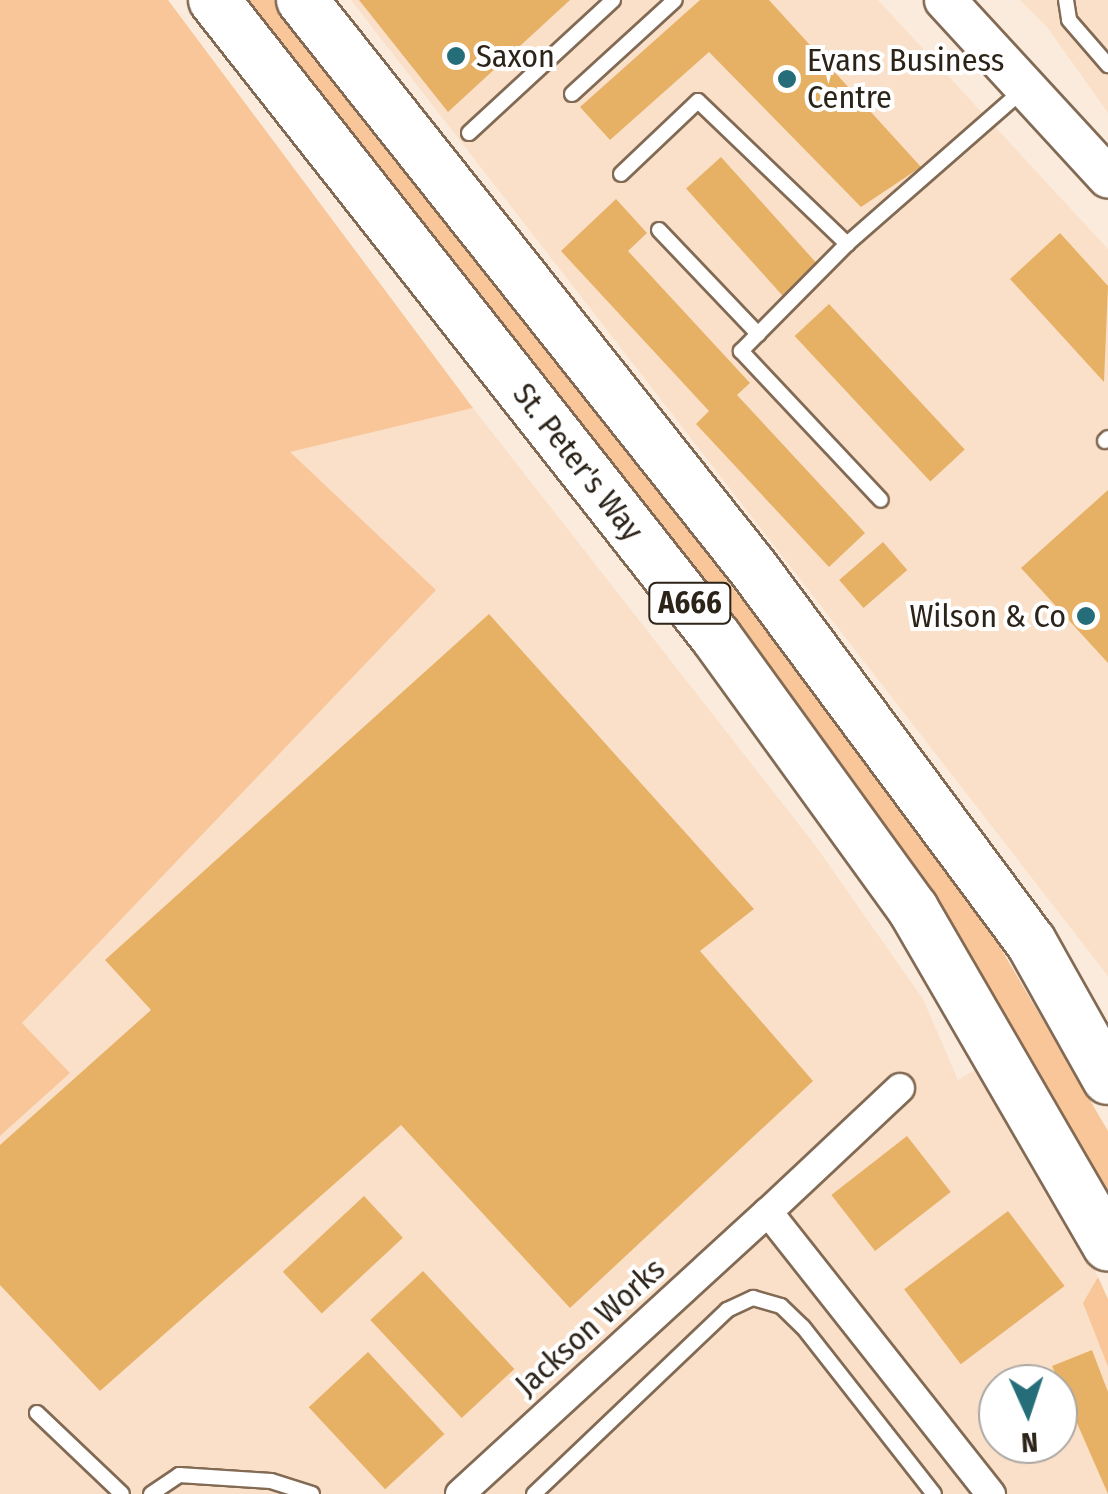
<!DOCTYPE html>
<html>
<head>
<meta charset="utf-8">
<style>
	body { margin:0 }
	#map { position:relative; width:1108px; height:1494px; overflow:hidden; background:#fbebdc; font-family:"Fira Sans Condensed",sans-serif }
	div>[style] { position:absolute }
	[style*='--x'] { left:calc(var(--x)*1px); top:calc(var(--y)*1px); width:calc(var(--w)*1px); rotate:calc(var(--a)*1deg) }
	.built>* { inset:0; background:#fae0c8 }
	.green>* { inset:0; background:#f8c698 }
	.building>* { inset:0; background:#e7b165; transform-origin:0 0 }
	.roads { filter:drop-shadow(2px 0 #826a54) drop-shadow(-2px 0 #826a54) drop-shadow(0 2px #826a54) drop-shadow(0 -2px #826a54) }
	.lane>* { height:14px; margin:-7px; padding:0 7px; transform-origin:7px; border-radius:7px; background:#fff }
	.street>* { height:28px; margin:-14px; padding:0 14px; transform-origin:14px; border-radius:14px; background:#fff }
	.secondary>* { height:40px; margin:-20px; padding:0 20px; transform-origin:20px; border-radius:20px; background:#fff }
	.highway>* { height:50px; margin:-25px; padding:0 25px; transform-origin:25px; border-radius:25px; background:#fff }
	.dots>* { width:28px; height:28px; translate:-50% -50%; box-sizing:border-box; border:5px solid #fff; border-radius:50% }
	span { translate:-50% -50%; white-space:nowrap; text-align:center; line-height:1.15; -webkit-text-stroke:8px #fff; paint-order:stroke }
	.shield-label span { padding:2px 8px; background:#fff; border:2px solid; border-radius:8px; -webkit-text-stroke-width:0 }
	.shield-label { font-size:30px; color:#2c2319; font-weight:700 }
	.poi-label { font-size:32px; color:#2c2319 }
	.left { translate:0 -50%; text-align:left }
	.right { translate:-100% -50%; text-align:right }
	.street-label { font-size:32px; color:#2c2319 }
	.north { position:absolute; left:978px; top:1364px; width:100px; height:100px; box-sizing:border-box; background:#fff; border:2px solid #aba7a3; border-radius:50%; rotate:177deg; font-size:28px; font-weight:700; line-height:40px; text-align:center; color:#2c2319 }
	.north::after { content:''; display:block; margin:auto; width:35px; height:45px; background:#266d7a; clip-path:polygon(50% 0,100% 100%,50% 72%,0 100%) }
</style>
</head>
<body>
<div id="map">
	<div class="built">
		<div style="clip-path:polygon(351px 0,878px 0,1108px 249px,1108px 976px)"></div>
		<div style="clip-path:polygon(1020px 0,1108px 0,1108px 113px,1047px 27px)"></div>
		<div style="clip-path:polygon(evenodd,473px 408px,815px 845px,923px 999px,958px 1080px,983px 1065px,1098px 1277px,1083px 1303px,1108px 1367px,1108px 1494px,0 1494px,0 1136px,70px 1073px,21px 1023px,436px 590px,289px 452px,473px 408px,998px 1384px,1058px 1384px,1058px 1444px,998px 1444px,998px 1384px)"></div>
	</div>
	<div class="green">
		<div style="clip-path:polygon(0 0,168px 0,473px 408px,290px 452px,436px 590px,22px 1023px,70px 1073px,0 1136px)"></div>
		<div style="clip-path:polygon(235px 0,283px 0,974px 903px,1108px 1131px,1108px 1206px,945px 921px)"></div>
		<div style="clip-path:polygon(1098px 1277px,1108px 1299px,1108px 1367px,1083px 1303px)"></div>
	</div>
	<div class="building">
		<div style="clip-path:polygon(359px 0,570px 0,448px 112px)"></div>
		<div style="clip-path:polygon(700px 0,769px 0,921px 167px,861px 207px,709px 52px,610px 140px,580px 107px)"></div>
		<div style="left:721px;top:157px;width:144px;height:47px;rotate:48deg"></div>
		<div style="clip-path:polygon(616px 199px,647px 233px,628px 251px,750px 383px,737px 395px,865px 533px,829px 567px,696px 424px,709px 411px,561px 251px)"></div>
		<div style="clip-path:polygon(1060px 233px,1108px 286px,1104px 382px,1010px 279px)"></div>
		<div style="left:829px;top:304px;width:199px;height:47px;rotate:47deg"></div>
		<div style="clip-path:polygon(1108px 490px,1108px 663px,1021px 568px)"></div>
		<div style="left:883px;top:542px;width:37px;height:58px;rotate:49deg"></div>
		<div style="clip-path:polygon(489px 614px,754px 909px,700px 951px,813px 1081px,570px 1308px,401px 1125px,100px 1391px,0 1285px,0 1145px,151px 1010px,105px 960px)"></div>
		<div style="left:907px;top:1136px;width:71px;height:96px;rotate:52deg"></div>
		<div style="left:364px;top:1196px;width:57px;height:111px;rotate:47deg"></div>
		<div style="left:1008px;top:1211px;width:94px;height:130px;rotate:53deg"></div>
		<div style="left:423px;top:1271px;width:134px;height:72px;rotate:47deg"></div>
		<div style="clip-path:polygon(1092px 1350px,1108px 1392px,1108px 1494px,1052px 1366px)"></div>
		<div style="left:368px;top:1352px;width:112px;height:81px;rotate:47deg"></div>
	</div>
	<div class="roads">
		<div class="lane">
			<div style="--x:1066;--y:0;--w:20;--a:81"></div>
			<div style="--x:1069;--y:20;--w:60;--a:49.1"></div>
			<div style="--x:572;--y:94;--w:139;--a:-42.4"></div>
			<div style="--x:469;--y:133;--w:196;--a:-42.7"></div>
			<div style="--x:621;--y:174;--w:106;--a:-43.5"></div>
			<div style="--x:698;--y:101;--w:207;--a:43.8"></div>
			<div style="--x:847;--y:244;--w:234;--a:-41.2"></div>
			<div style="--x:659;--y:230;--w:144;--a:46.4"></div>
			<div style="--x:847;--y:244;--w:151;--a:134.7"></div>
			<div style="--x:741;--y:351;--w:204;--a:46.8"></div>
			<div style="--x:1105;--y:441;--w:4;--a:-45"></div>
			<div style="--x:37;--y:1413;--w:117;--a:43.6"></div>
			<div style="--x:151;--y:1494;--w:34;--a:-34"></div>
			<div style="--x:179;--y:1475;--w:92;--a:3.7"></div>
			<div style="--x:271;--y:1481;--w:43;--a:17.6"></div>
			<div style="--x:534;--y:1494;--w:267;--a:-43.6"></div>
			<div style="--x:727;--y:1310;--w:29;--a:-25"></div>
			<div style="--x:753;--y:1298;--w:29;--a:16"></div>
			<div style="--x:781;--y:1306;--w:30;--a:44"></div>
			<div style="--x:803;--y:1327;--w:212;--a:51.9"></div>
		</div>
		<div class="street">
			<div style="--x:768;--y:1212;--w:181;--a:-43.2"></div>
			<div style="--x:460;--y:1494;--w:418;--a:-42.5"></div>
			<div style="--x:768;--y:1212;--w:360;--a:51.7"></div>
		</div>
		<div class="secondary">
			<div style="--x:945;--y:0;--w:241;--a:47.4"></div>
		</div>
		<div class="highway">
			<div style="--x:214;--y:0;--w:811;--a:51.76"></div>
			<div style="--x:716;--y:637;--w:336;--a:54.1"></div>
			<div style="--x:913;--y:909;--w:389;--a:59.9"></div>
			<div style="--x:302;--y:0;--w:725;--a:51.55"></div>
			<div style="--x:753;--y:568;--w:466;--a:53.4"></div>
			<div style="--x:1031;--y:942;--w:157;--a:60.7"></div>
		</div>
	</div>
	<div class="dots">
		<div style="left:456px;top:56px;background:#266d7a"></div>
		<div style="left:787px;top:79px;background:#266d7a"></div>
		<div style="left:1086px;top:616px;background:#266d7a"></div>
	</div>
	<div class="shield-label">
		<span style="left:690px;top:603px">A666</span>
	</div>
	<div class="poi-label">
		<span class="left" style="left:476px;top:56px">Saxon</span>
		<span class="left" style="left:807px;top:79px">Evans Business<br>Centre</span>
		<span class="right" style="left:1066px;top:616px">Wilson &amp; Co</span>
	</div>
	<div class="street-label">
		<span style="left:578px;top:462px;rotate:52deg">St. Peter's Way</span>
		<span style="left:590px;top:1327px;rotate:-42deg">Jackson Works</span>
	</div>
	<div class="north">N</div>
</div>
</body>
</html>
